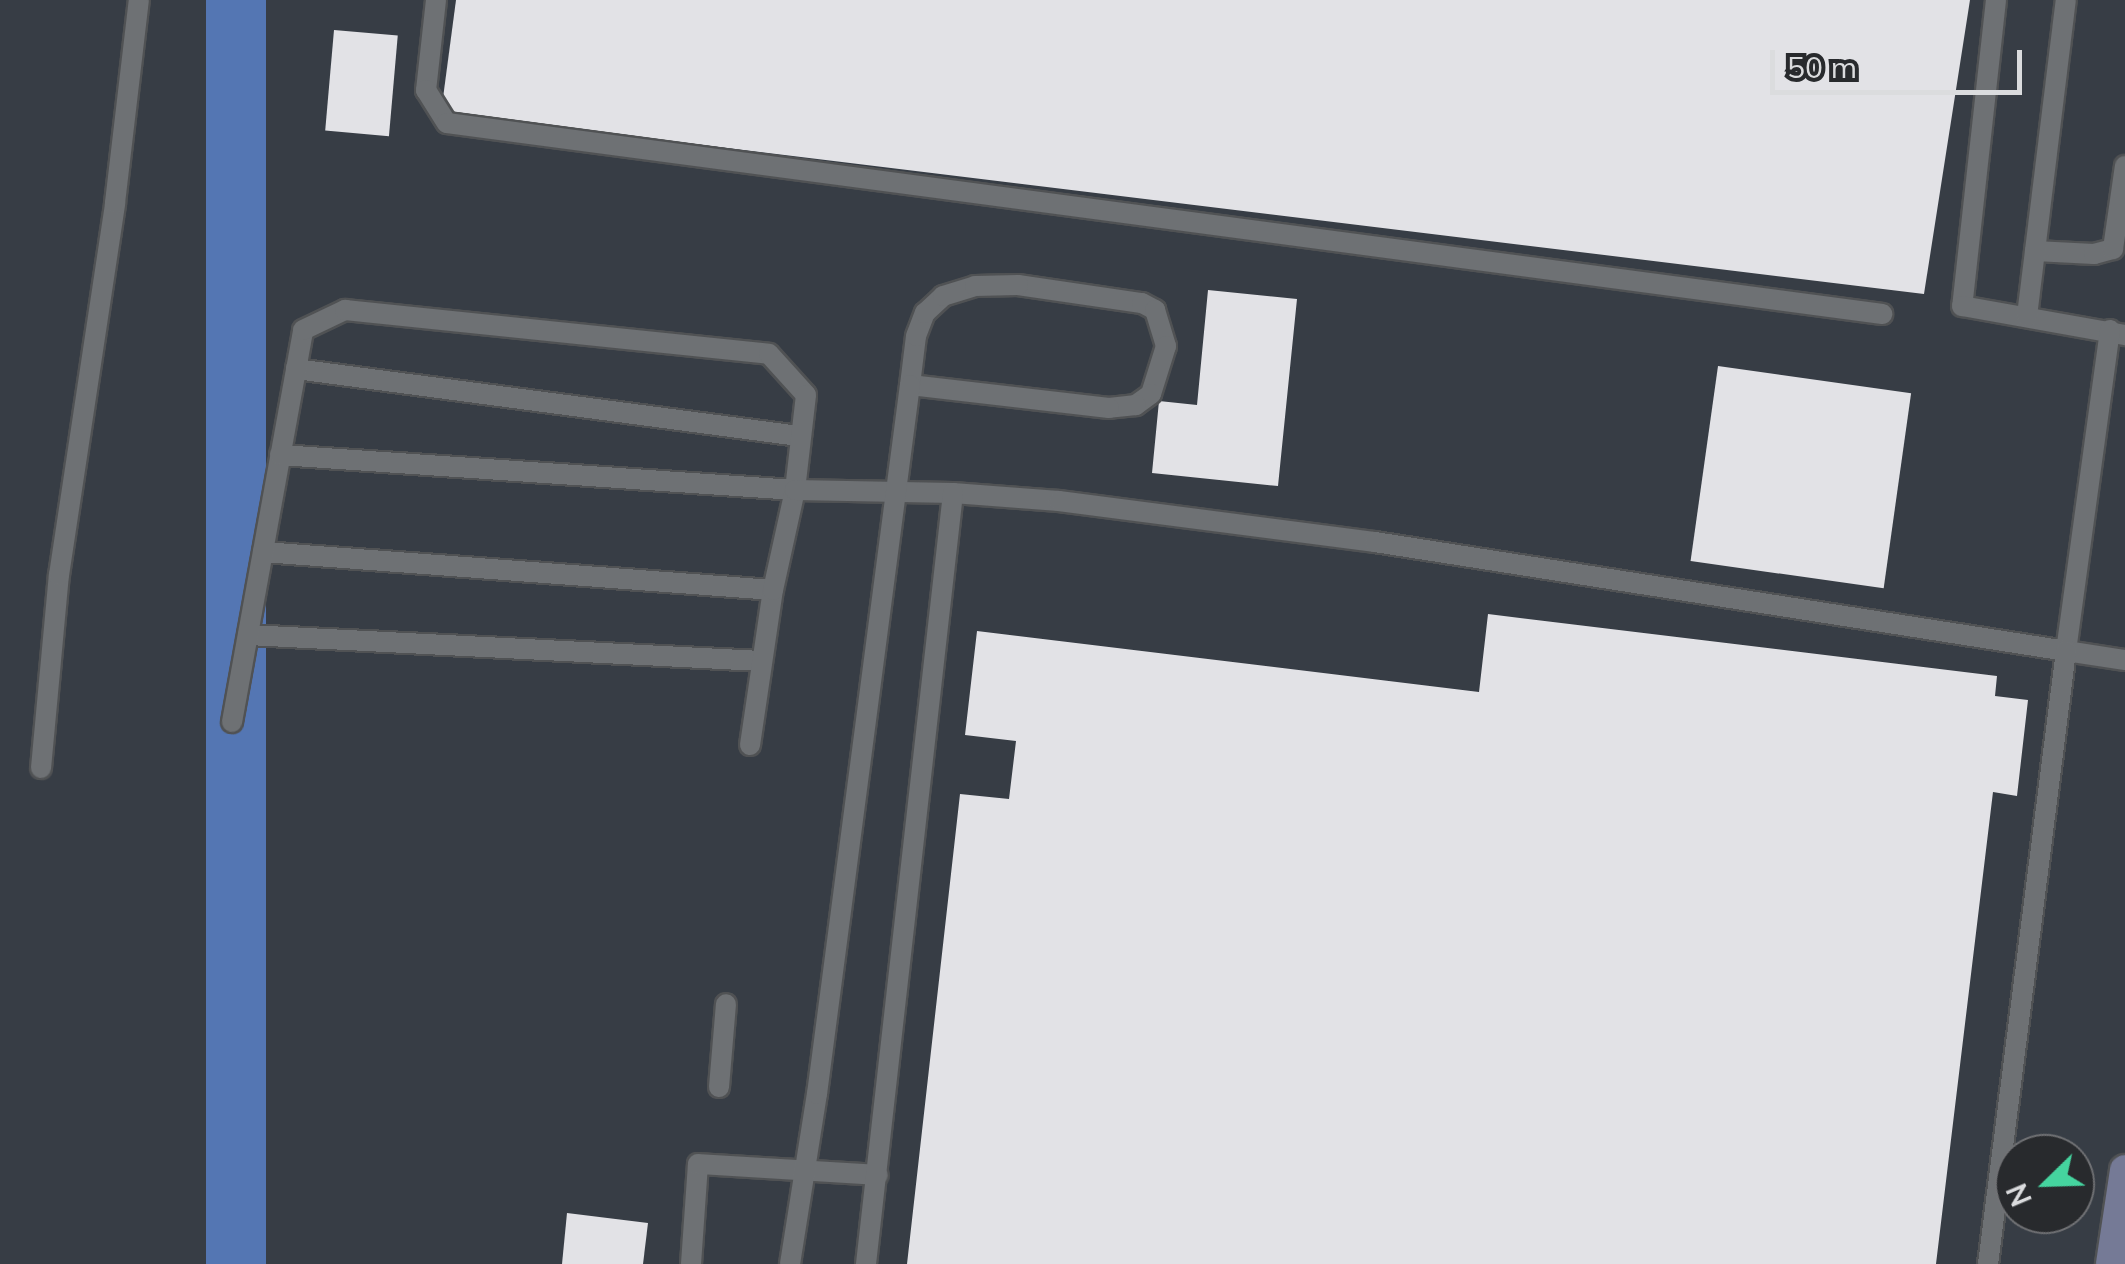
<!DOCTYPE html>
<html>
<head>
<meta charset="utf-8">
<style>
	body { margin:0 }
	#map { position:relative; width:2125px; height:1264px; overflow:hidden; background:#323437; font-family:Mulish,sans-serif }
	div>[style] { position:absolute }
	[style*='--x'] { left:calc(var(--x)*1px); top:calc(var(--y)*1px); width:calc(var(--w)*1px); rotate:calc(var(--a)*1deg) }
	.built>* { inset:0; background:#373d45 }
	.water>* { inset:0; background:#5476b3; transform-origin:0 0 }
	.building>* { inset:0; background:#e2e2e6; transform-origin:0 0 }
	.roads { filter:drop-shadow(2px 0 #505254) drop-shadow(-2px 0 #505254) drop-shadow(0 2px #505254) drop-shadow(0 -2px #505254) }
	.lane>* { height:20px; margin:-10px; padding:0 10px; transform-origin:10px; border-radius:10px; background:#6e7174 }
	.secondary>* { height:30px; margin:-15px; padding:0 15px; transform-origin:15px; border-radius:15px; background:#757a96 }
	span { translate:-50% -50%; white-space:nowrap; text-align:center; line-height:1.15; -webkit-text-stroke:10px #282a2d; paint-order:stroke }
	.north { position:absolute; left:1995px; top:1134px; width:100px; height:100px; box-sizing:border-box; background:#282a2d; border:2px solid #707174; border-radius:50%; rotate:247deg; font-size:28px; font-weight:700; line-height:40px; text-align:center; color:#dbdcde }
	.north::after { content:''; display:block; margin:auto; width:35px; height:45px; background:#45d49f; clip-path:polygon(50% 0,100% 100%,50% 72%,0 100%) }
	.scale { position:absolute; left:1770px; top:50px; width:252px; height:45px; box-sizing:border-box; border:5px solid #dbdcde; border-top:0; padding-left:12px; font-size:30px; line-height:35px; white-space:nowrap; color:#dbdcde; -webkit-text-stroke:8px #282a2d; paint-order:stroke }
</style>
</head>
<body>
<div id="map">
	<div class="built">
		<div style="clip-path:polygon(evenodd,0 0,2125px 0,2125px 1264px,0 1264px,0 0,2015px 1154px,2075px 1154px,2075px 1214px,2015px 1214px,2015px 1154px)"></div>
	</div>
	<div class="water">
		<div style="left:206px;top:0;width:60px;height:1275px"></div>
	</div>
	<div class="building">
		<div style="clip-path:polygon(456px 0,1970px 0,1924px 294px,441px 113px)"></div>
		<div style="left:334px;top:30px;width:64px;height:101px;rotate:5deg"></div>
		<div style="clip-path:polygon(1208px 290px,1297px 299px,1278px 486px,1152px 473px,1159px 401px,1197px 405px)"></div>
		<div style="left:1718px;top:366px;width:195px;height:197px;rotate:8deg"></div>
		<div style="clip-path:polygon(1488px 614px,1997px 676px,1995px 696px,2028px 700px,2017px 796px,1993px 792px,1936px 1264px,907px 1264px,960px 794px,1009px 799px,1016px 741px,965px 735px,977px 631px,1479px 692px)"></div>
		<div style="clip-path:polygon(567px 1213px,648px 1223px,643px 1264px,562px 1264px)"></div>
	</div>
	<div class="roads">
		<div class="lane">
			<div style="--x:436;--y:0;--w:91;--a:96.3"></div>
			<div style="--x:426;--y:90;--w:39;--a:58"></div>
			<div style="--x:447;--y:123;--w:1448;--a:7.58"></div>
			<div style="--x:1996;--y:0;--w:308;--a:96.3"></div>
			<div style="--x:1962;--y:306;--w:166;--a:10.1"></div>
			<div style="--x:2035;--y:251;--w:59;--a:2.9"></div>
			<div style="--x:2094;--y:254;--w:20;--a:-15"></div>
			<div style="--x:2113;--y:249;--w:84;--a:-81.8"></div>
			<div style="--x:1018;--y:285;--w:125;--a:8.3"></div>
			<div style="--x:1142;--y:303;--w:15;--a:28"></div>
			<div style="--x:1155;--y:310;--w:38;--a:73"></div>
			<div style="--x:1166;--y:346;--w:50;--a:107.4"></div>
			<div style="--x:1151;--y:394;--w:19;--a:144"></div>
			<div style="--x:1136;--y:405;--w:27;--a:174"></div>
			<div style="--x:1109;--y:408;--w:200;--a:-173.4"></div>
			<div style="--x:910;--y:385;--w:49;--a:-83"></div>
			<div style="--x:916;--y:336;--w:25;--a:-69"></div>
			<div style="--x:925;--y:313;--w:25;--a:-43"></div>
			<div style="--x:943;--y:296;--w:34;--a:-17"></div>
			<div style="--x:975;--y:286;--w:43;--a:-1.3"></div>
			<div style="--x:2027;--y:316;--w:318;--a:-83"></div>
			<div style="--x:2110;--y:330;--w:324;--a:97.8"></div>
			<div style="--x:2066;--y:651;--w:60;--a:8.7"></div>
			<div style="--x:296;--y:369;--w:507;--a:7.59"></div>
			<div style="--x:263;--y:552;--w:511;--a:4.26"></div>
			<div style="--x:248;--y:635;--w:515;--a:2.9"></div>
			<div style="--x:232;--y:722;--w:398;--a:-79.7"></div>
			<div style="--x:303;--y:330;--w:47;--a:-25.5"></div>
			<div style="--x:345;--y:310;--w:426;--a:5.9"></div>
			<div style="--x:769;--y:354;--w:55;--a:47.9"></div>
			<div style="--x:806;--y:395;--w:96;--a:96.6"></div>
			<div style="--x:795;--y:490;--w:516;--a:-176.11"></div>
			<div style="--x:750;--y:745;--w:157;--a:-81.6"></div>
			<div style="--x:773;--y:590;--w:102;--a:-77.6"></div>
			<div style="--x:795;--y:490;--w:158;--a:1.1"></div>
			<div style="--x:953;--y:493;--w:106;--a:4.3"></div>
			<div style="--x:1059;--y:501;--w:319;--a:7.4"></div>
			<div style="--x:1375;--y:542;--w:700;--a:8.96"></div>
			<div style="--x:2066;--y:651;--w:618;--a:97.25"></div>
			<div style="--x:41;--y:768;--w:194;--a:-84.7"></div>
			<div style="--x:59;--y:575;--w:376;--a:-81.4"></div>
			<div style="--x:115;--y:203;--w:204;--a:-83.3"></div>
			<div style="--x:719;--y:1087;--w:83;--a:-85.2"></div>
			<div style="--x:691;--y:1264;--w:100;--a:-86"></div>
			<div style="--x:698;--y:1164;--w:180;--a:3.5"></div>
			<div style="--x:790;--y:1264;--w:172;--a:-81"></div>
			<div style="--x:817;--y:1094;--w:715;--a:-82.53"></div>
			<div style="--x:866;--y:1264;--w:776;--a:-83.56"></div>
		</div>
		<div class="secondary">
			<div style="--x:2111;--y:1264;--w:95;--a:-81.5"></div>
		</div>
	</div>
	<div class="north">N</div>
	<div class="scale">50 m</div>
</div>
</body>
</html>
